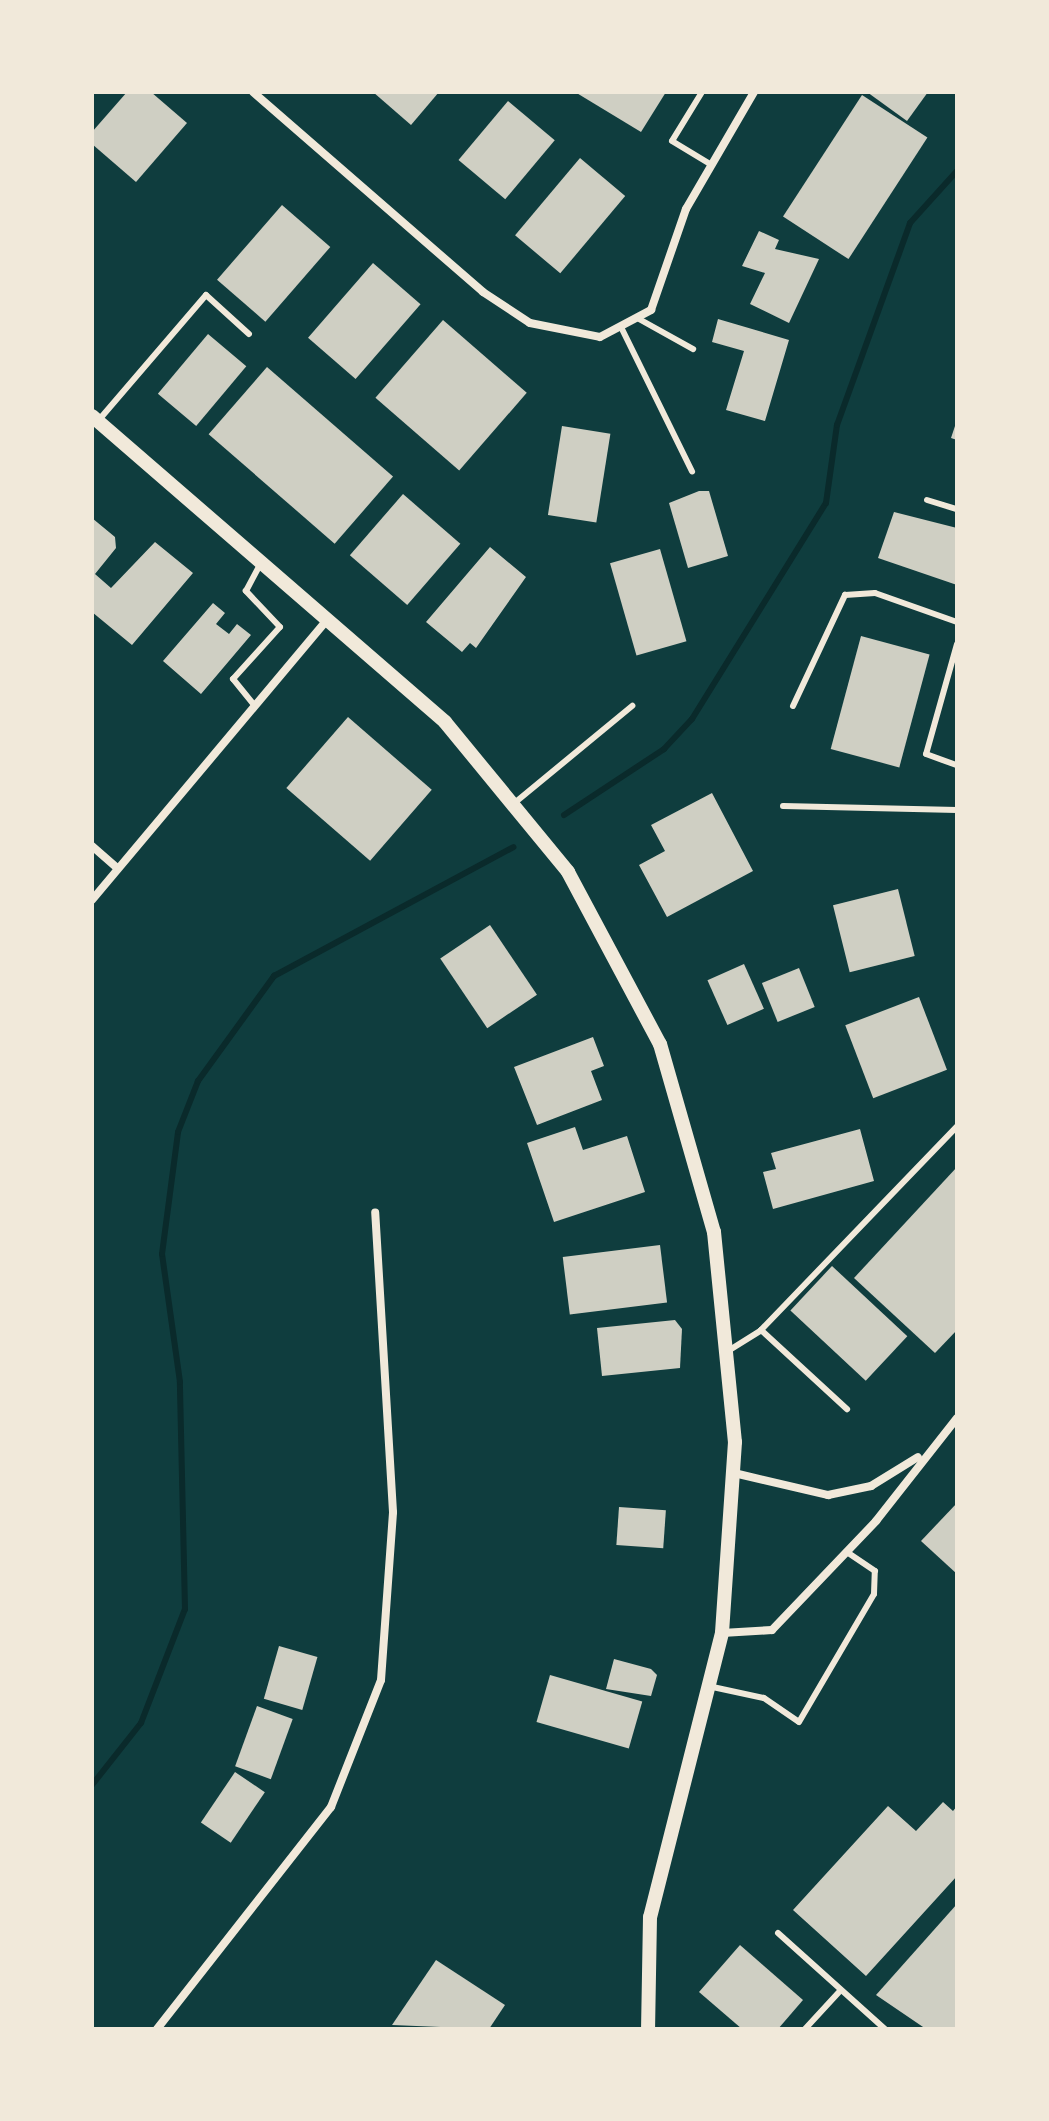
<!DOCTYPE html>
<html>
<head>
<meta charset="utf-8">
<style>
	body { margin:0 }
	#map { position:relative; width:1049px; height:2121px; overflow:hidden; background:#0f3d3e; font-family:Rubik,sans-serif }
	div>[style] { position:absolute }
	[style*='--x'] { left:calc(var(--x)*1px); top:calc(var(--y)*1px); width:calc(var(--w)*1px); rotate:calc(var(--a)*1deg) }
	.stream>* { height:6px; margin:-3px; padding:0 3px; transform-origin:3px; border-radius:3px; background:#0a2a2b }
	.building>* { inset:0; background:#cfcfc3; transform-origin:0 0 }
	.service>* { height:6px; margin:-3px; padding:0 3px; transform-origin:3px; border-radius:3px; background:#f1e9da }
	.minor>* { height:8px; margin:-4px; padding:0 4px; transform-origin:4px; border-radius:4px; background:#f1e9da }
	.tertiary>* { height:14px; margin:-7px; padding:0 7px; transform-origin:7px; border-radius:7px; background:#f1e9da }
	span { translate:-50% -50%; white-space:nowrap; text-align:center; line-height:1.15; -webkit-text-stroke:8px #f1e9da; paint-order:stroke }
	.frame { position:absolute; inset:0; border:94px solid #f1e9da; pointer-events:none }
</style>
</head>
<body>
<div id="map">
	<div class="stream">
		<div style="--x:564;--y:815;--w:120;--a:-33.4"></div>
		<div style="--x:664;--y:749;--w:41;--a:-47"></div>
		<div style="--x:692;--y:719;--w:254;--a:-58.2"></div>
		<div style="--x:826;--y:503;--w:79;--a:-82"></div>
		<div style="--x:837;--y:425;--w:215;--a:-70.1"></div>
		<div style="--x:910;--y:223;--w:70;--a:-47.9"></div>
		<div style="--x:92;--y:1785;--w:79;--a:-51.7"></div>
		<div style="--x:141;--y:1723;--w:122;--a:-68.9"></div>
		<div style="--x:185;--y:1609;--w:227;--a:-91.3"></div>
		<div style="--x:180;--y:1382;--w:129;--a:-98"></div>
		<div style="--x:162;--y:1254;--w:123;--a:-82.5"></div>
		<div style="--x:178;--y:1132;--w:55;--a:-68.6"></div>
		<div style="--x:198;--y:1081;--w:130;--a:-54.1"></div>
		<div style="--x:274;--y:976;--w:272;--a:-28.3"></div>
	</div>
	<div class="building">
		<div style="clip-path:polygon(127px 92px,151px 92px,187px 123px,136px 182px,92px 144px,92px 132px)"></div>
		<div style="clip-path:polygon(373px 92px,439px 92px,411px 125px)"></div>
		<div style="clip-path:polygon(575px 92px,666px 92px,641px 132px)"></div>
		<div style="clip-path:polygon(867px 92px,928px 92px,907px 121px)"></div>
		<div style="left:862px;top:95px;width:78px;height:145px;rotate:33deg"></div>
		<div style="left:508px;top:101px;width:61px;height:77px;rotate:40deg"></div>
		<div style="left:580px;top:158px;width:59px;height:101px;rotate:40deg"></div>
		<div style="left:282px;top:205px;width:64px;height:99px;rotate:41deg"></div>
		<div style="clip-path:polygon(759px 231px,779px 240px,775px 249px,819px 259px,789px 323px,750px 304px,765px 273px,742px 266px)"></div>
		<div style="left:373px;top:263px;width:63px;height:99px;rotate:41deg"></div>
		<div style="clip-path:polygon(718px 319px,789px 340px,765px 421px,726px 410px,744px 351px,712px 342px)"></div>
		<div style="left:443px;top:320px;width:111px;height:103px;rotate:41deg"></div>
		<div style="left:208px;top:334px;width:50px;height:78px;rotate:40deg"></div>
		<div style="left:267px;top:367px;width:167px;height:89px;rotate:41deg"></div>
		<div style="clip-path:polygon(957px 420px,957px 440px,951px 438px)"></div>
		<div style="left:562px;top:426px;width:49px;height:90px;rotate:9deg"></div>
		<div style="clip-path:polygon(699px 491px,709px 491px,728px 556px,688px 568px,669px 503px)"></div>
		<div style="left:403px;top:494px;width:76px;height:81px;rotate:41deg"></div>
		<div style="clip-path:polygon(894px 512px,957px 528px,957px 585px,878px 558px)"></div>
		<div style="clip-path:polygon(92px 518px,115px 537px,116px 548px,95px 574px,111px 588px,155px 542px,193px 573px,132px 645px,92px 612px)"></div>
		<div style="clip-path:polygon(490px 547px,526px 577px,476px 648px,470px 643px,462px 652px,426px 622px)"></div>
		<div style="left:660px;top:549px;width:96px;height:52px;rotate:74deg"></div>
		<div style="clip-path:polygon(213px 603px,225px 613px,216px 624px,229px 634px,237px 624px,251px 635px,201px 694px,163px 661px)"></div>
		<div style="left:861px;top:636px;width:71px;height:117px;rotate:15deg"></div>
		<div style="left:348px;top:717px;width:111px;height:94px;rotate:41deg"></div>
		<div style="clip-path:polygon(712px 793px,753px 871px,667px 917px,639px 865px,665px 851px,651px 825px)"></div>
		<div style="left:898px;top:889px;width:69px;height:67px;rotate:76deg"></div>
		<div style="left:490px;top:925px;width:84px;height:60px;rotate:56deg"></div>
		<div style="left:744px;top:964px;width:49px;height:40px;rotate:66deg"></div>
		<div style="left:799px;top:968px;width:42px;height:40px;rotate:68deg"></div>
		<div style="left:919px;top:997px;width:78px;height:79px;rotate:69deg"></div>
		<div style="clip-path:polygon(593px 1037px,604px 1066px,591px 1071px,602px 1100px,537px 1125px,514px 1067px)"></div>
		<div style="clip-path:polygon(575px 1127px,583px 1150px,627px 1136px,645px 1192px,554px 1222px,527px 1143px)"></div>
		<div style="clip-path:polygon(860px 1129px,874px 1181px,773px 1209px,763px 1172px,776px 1169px,771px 1153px)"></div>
		<div style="clip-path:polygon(957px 1167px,957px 1330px,935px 1353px,854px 1278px)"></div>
		<div style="left:660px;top:1245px;width:58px;height:98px;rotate:83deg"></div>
		<div style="left:832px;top:1266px;width:103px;height:61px;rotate:43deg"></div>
		<div style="clip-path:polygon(675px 1320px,682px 1329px,680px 1368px,602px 1376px,597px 1328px)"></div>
		<div style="clip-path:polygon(957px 1503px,957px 1574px,921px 1541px)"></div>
		<div style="left:619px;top:1507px;width:47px;height:38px;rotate:4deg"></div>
		<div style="left:279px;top:1646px;width:40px;height:55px;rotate:16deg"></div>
		<div style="clip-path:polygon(614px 1659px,651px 1669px,657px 1675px,651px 1696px,606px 1689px)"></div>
		<div style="left:550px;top:1675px;width:96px;height:49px;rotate:16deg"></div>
		<div style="left:257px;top:1706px;width:38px;height:64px;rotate:20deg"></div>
		<div style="left:235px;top:1772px;width:36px;height:61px;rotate:34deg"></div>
		<div style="clip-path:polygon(943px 1802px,953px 1811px,957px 1806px,957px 1876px,866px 1976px,793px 1910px,888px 1806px,916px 1831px)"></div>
		<div style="clip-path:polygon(957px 1904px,957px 2029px,926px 2029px,876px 1995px)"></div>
		<div style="clip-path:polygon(740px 1945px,803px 2000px,778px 2029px,742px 2029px,699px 1992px)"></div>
		<div style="clip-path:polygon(436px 1960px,505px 2005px,489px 2029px,392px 2025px)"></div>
	</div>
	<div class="service">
		<div style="--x:702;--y:92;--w:57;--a:121.5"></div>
		<div style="--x:672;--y:141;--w:44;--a:31.2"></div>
		<div style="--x:639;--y:319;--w:62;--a:29.1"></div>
		<div style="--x:621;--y:327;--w:161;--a:63.8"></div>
		<div style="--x:98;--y:421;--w:166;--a:-49.4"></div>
		<div style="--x:206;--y:295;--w:58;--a:42.2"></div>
		<div style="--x:927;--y:500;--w:31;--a:17"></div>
		<div style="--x:957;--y:644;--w:114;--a:105.7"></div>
		<div style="--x:926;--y:754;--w:33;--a:20"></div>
		<div style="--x:255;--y:706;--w:35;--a:-129"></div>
		<div style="--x:233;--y:679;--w:70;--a:-47.9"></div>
		<div style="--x:280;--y:627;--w:50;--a:-133.4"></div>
		<div style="--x:246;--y:591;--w:32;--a:-62"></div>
		<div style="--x:793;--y:706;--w:123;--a:-64.9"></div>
		<div style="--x:845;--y:595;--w:30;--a:-4"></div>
		<div style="--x:875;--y:593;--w:87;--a:19.5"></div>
		<div style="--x:512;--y:805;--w:156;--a:-39.5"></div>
		<div style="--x:783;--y:806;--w:174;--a:1.3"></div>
		<div style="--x:761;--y:1330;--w:117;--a:42.6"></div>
		<div style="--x:728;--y:1351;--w:39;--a:-32"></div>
		<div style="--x:761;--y:1330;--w:283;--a:-46.1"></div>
		<div style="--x:708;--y:1686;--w:57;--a:12.1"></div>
		<div style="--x:764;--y:1698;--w:42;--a:34.4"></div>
		<div style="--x:799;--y:1722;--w:148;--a:-59.6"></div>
		<div style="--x:874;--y:1594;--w:23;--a:-88"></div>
		<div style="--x:875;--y:1571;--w:34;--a:-146"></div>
		<div style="--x:778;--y:1933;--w:144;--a:41.9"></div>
		<div style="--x:805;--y:2029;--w:52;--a:-47.4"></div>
	</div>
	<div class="minor">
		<div style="--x:253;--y:92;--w:305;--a:41"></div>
		<div style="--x:483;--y:292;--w:56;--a:33.4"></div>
		<div style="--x:530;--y:323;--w:71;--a:11.3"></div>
		<div style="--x:600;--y:337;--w:58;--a:-27.9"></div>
		<div style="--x:651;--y:310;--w:107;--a:-70.9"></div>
		<div style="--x:686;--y:209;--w:135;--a:-59.8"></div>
		<div style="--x:92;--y:846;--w:33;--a:41"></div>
		<div style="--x:92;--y:900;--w:366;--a:-50"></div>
		<div style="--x:734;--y:1473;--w:97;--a:13.2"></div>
		<div style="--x:828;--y:1495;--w:44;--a:-11.8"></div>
		<div style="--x:871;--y:1486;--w:55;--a:-31.7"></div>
		<div style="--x:722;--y:1633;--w:50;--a:-3.4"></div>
		<div style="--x:772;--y:1630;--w:151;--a:-46.3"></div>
		<div style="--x:876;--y:1521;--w:131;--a:-51.8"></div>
		<div style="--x:157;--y:2029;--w:282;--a:-51.9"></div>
		<div style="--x:331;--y:1807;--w:136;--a:-68.5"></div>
		<div style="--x:381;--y:1680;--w:168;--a:-85.9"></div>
		<div style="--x:393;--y:1512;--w:300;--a:-93.4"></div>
	</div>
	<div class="tertiary">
		<div style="--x:92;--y:416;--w:467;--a:40.9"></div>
		<div style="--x:445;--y:722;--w:194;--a:50.6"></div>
		<div style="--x:568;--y:872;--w:195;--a:61.9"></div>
		<div style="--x:660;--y:1044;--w:196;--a:74"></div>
		<div style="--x:714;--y:1232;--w:211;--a:84.3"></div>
		<div style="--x:735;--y:1442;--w:191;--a:93.9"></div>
		<div style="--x:722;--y:1633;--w:293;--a:104.2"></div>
		<div style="--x:650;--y:1917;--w:112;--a:91"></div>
	</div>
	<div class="frame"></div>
</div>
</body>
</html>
